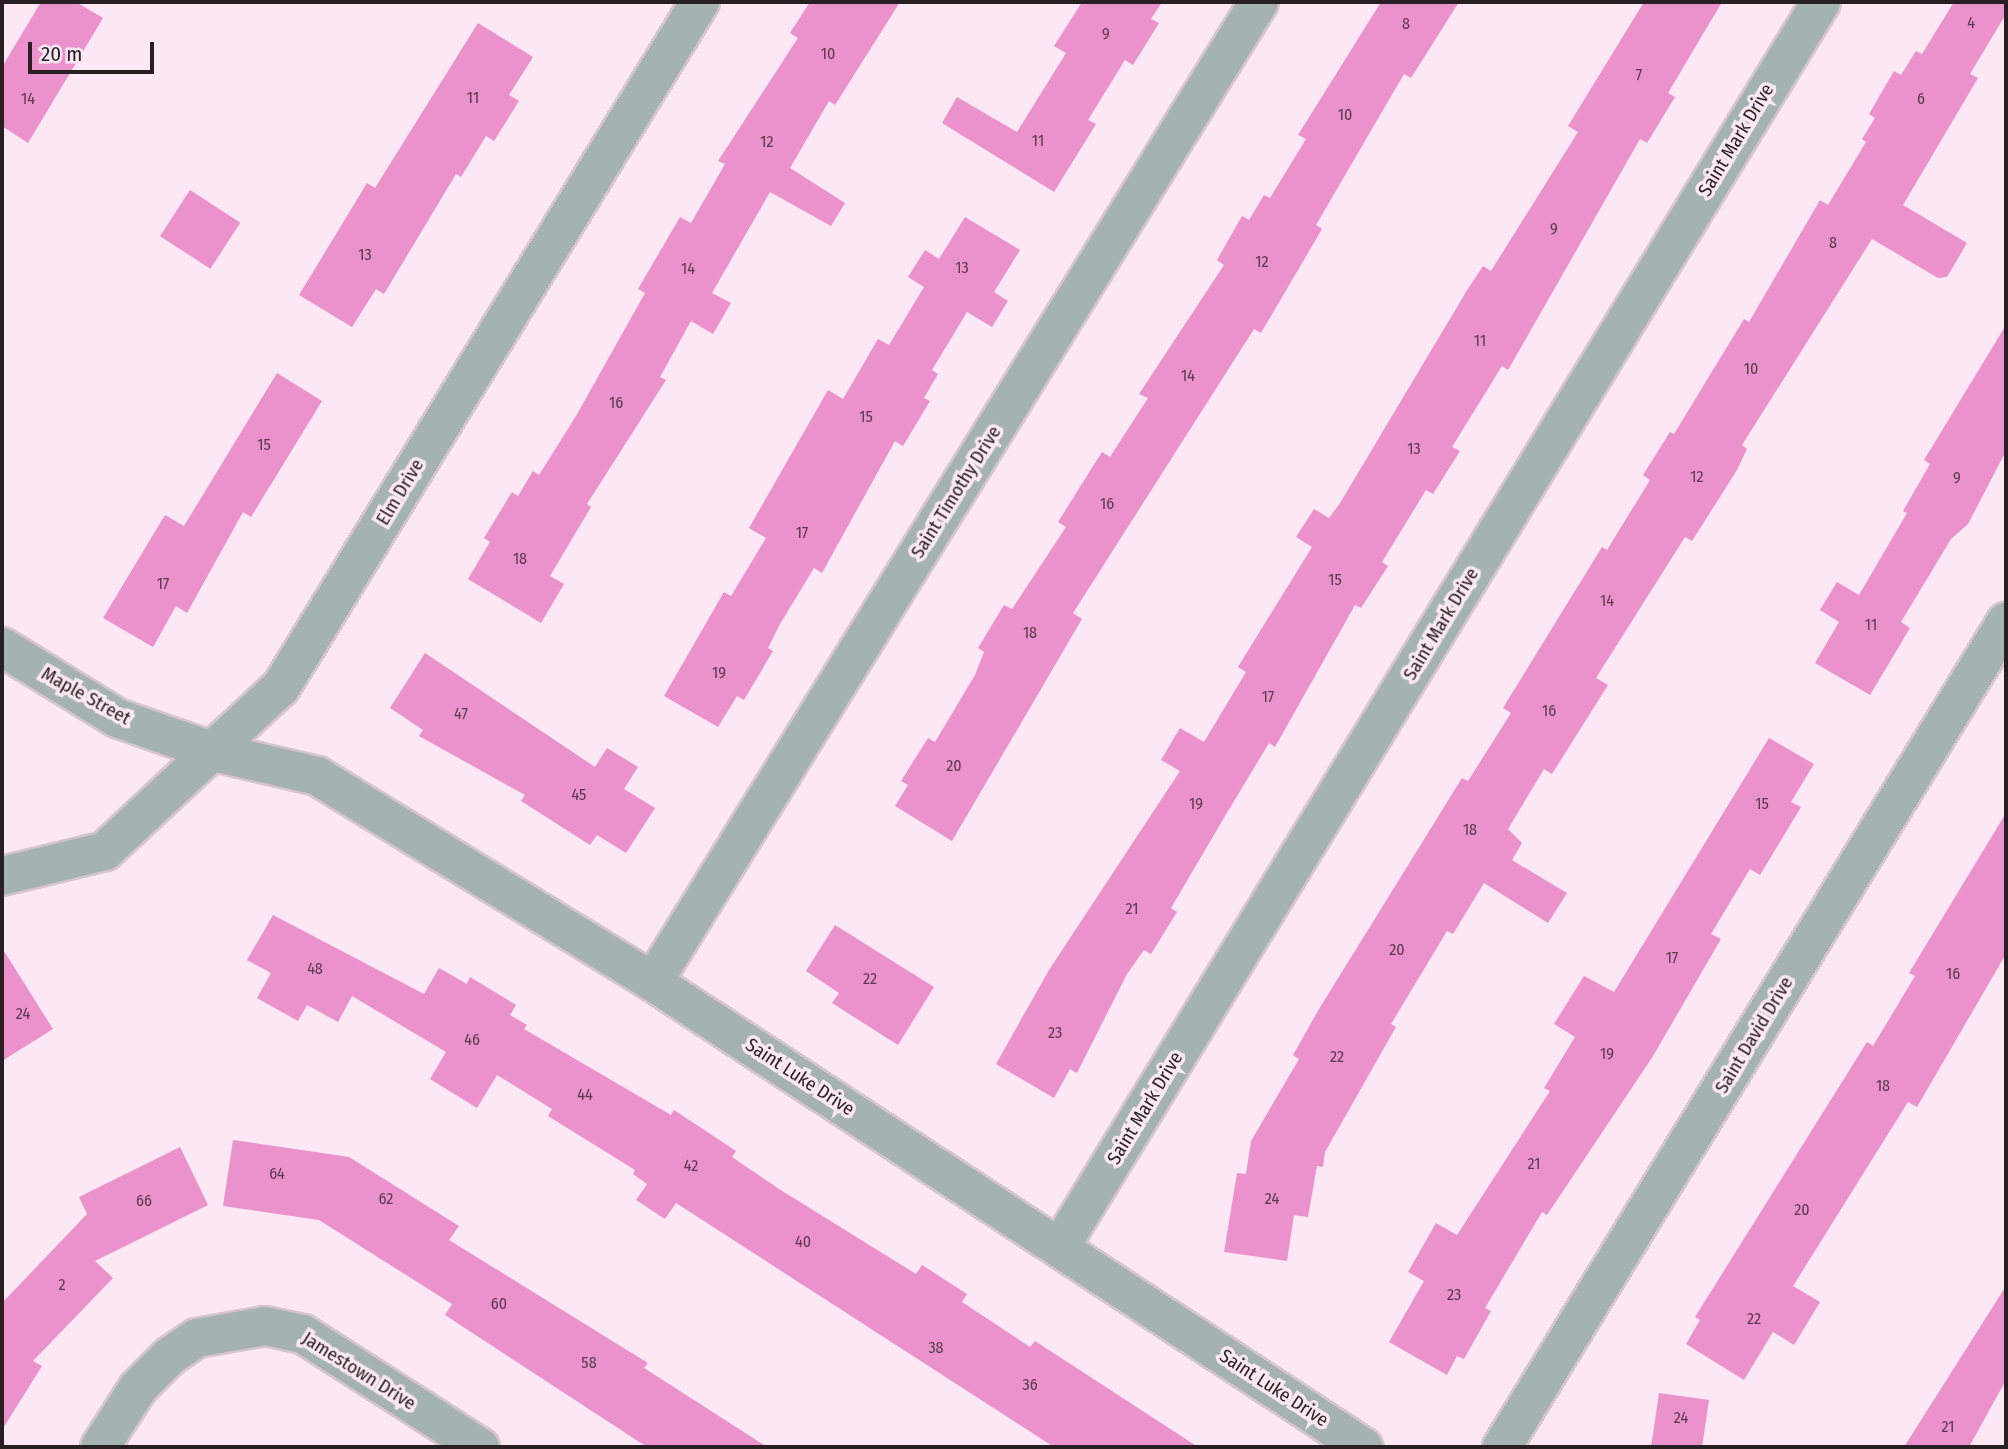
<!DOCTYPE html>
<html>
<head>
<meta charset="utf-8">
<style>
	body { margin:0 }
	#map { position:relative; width:2008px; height:1449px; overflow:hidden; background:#fce8f4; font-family:"Fira Sans Condensed",sans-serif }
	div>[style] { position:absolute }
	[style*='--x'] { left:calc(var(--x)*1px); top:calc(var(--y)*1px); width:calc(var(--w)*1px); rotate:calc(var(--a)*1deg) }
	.building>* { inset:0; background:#eb91cb; transform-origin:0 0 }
	.roads { filter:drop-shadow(2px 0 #d6c4cf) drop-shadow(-2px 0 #d6c4cf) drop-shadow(0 2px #d6c4cf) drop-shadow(0 -2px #d6c4cf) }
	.street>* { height:38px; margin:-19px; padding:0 19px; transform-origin:19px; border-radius:19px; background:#a4b2b3 }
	span { translate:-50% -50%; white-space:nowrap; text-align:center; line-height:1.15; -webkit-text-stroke:7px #fce8f4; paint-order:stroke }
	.number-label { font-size:16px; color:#593c4e }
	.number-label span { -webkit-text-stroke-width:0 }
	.street-label { font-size:19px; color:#281f24 }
	.frame { position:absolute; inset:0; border:4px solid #281f24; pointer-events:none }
	.scale { position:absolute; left:28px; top:42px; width:126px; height:32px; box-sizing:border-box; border:4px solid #281f24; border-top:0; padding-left:9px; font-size:21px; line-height:24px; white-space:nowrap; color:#281f24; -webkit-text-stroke:5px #fce8f4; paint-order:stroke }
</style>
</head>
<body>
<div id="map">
	<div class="building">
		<div style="clip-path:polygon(41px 2px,76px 2px,103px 18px,28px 143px,2px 126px,2px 67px)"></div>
		<div style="clip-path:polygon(810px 2px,900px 2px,835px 105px,829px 101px,790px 168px,845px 203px,831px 226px,770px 192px,712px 293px,731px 303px,713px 334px,691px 321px,660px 377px,666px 380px,587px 504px,591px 507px,550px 576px,564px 584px,541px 623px,468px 579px,490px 542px,484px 538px,512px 492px,518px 496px,533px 471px,539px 475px,576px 416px,645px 293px,638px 289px,680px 217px,691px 223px,725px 164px,718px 161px,798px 38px,790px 33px)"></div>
		<div style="clip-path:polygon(1082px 2px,1162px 2px,1151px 19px,1159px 23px,1133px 65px,1125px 60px,1088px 120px,1096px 124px,1054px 192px,942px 123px,957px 97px,1017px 132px,1066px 53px,1054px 46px)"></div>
		<div style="clip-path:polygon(1381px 2px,1459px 2px,1411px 78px,1404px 74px,1316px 225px,1322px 229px,1261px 333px,1254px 329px,1073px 613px,1082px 619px,952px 841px,895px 806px,908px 785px,901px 781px,928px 738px,935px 742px,975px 675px,984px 652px,978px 648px,1004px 605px,1012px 609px,1066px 527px,1058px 522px,1102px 452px,1110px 457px,1148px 398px,1139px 394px,1224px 265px,1217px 260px,1242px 216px,1249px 220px,1264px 195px,1270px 198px,1306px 139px,1298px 135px)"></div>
		<div style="clip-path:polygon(1644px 2px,1722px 2px,1668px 93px,1675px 97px,1647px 143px,1640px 139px,1508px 370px,1502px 366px,1452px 447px,1460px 451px,1433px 494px,1426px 490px,1382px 562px,1388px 566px,1361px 608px,1355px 605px,1275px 747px,1269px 743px,1225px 816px,1171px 908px,1177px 912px,1151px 954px,1144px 950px,1127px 974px,1077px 1073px,1070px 1069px,1054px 1098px,996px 1064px,1049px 970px,1180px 771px,1161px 760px,1180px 728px,1204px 742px,1246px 672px,1238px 667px,1312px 547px,1296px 537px,1314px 509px,1329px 518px,1340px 503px,1466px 292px,1483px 266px,1491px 271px,1578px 132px,1568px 126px)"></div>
		<div style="clip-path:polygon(1954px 2px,2006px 2px,2006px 14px,1970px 74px,1978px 78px,1903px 205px,1967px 243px,1947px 277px,1938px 278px,1872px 239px,1742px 445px,1747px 449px,1737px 470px,1692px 541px,1685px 537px,1596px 678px,1608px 685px,1552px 774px,1544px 769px,1508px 829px,1522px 843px,1512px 860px,1567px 893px,1548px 923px,1484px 883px,1453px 934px,1447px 931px,1391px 1024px,1396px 1027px,1325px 1152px,1323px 1167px,1317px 1166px,1308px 1217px,1294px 1215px,1287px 1261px,1224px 1252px,1237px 1173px,1246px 1174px,1251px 1141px,1299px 1059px,1293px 1055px,1319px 1009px,1462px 778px,1468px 781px,1511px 713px,1503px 708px,1602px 547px,1607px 550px,1650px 480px,1643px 475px,1670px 432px,1674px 434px,1744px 319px,1749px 322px,1820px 200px,1828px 205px,1866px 142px,1862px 139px,1875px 118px,1869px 114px,1894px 71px,1901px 75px,1916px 51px,1922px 54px)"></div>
		<div style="clip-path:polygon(478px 23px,533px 57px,509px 95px,519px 101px,494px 141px,486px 136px,461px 177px,456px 174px,384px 294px,376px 289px,352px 327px,299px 295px,367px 183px,375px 188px)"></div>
		<div style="left:190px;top:190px;width:60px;height:55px;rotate:33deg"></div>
		<div style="clip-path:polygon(965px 217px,1020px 250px,994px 292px,1008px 301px,992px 327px,967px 312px,932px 370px,938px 374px,924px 398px,930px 401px,903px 446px,895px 441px,822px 573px,814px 568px,780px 624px,768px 648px,773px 651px,744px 700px,737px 696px,718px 727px,664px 696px,724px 592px,731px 596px,766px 538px,749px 528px,828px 390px,843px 399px,878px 339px,889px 345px,924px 287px,908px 277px,925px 250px,939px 259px)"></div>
		<div style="clip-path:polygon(2006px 325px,2006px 451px,1968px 524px,1951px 539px,1901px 622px,1910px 628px,1870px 695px,1815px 663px,1839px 622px,1820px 610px,1837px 582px,1859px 595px,1907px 513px,1903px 511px,1930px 464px,1924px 460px)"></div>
		<div style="clip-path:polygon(277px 373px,322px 401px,251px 517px,243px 512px,187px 613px,176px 606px,153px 647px,103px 618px,165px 515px,184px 526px)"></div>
		<div style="clip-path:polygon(425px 653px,595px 767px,607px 748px,638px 767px,624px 789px,655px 808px,626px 853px,597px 835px,590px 845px,521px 801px,525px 795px,419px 736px,423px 730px,390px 708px)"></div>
		<div style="clip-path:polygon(1769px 738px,1814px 764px,1791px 802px,1801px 807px,1760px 875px,1750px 869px,1711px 934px,1721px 939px,1653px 1056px,1547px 1215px,1542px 1212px,1485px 1308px,1491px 1311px,1464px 1359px,1457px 1356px,1447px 1375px,1389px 1342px,1424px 1281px,1408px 1272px,1436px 1223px,1457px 1235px,1550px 1091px,1544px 1088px,1575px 1037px,1554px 1024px,1584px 976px,1614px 992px)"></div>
		<div style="clip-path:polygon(2006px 813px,2006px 954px,1917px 1107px,1908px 1102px,1793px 1286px,1820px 1302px,1794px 1345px,1773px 1332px,1744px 1380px,1686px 1344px,1700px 1320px,1695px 1317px,1867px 1042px,1873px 1046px,1915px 976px,1909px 973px)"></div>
		<div style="clip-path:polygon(273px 915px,424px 994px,439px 968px,467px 984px,470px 977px,516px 1005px,510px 1015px,527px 1025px,524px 1029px,671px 1115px,674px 1110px,736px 1151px,732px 1157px,779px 1189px,916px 1274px,922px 1265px,967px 1294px,962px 1302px,1030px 1347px,1035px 1341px,1198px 1447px,1054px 1447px,676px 1203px,665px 1219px,636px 1200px,647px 1184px,633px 1174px,635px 1170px,548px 1116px,552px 1109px,497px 1075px,477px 1108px,430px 1079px,446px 1052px,352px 996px,338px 1022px,307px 1005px,298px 1021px,257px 998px,271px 973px,247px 960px)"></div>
		<div style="clip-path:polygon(835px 925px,934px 987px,898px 1045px,832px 1003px,839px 993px,806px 971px)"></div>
		<div style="clip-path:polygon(2px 948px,53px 1029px,2px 1061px)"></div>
		<div style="clip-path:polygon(233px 1140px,349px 1157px,459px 1226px,449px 1240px,648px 1363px,644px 1368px,767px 1447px,647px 1447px,445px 1315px,452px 1304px,319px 1220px,223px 1206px)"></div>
		<div style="clip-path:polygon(180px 1147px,208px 1205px,95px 1261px,113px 1278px,33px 1361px,42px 1366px,2px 1430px,2px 1303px,87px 1214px,79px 1197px)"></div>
		<div style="clip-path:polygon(2006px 1286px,2006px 1380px,1969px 1447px,1904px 1447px)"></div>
		<div style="clip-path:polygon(1659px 1393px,1709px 1400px,1702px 1447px,1651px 1447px)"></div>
	</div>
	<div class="roads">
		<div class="street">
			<div style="--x:2;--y:647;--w:135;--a:31.7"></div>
			<div style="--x:117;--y:718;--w:103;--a:19.3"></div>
			<div style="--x:214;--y:752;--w:106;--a:13.1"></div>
			<div style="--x:317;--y:776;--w:394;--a:31.5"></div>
			<div style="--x:653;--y:982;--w:849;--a:33.22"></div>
			<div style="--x:2;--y:876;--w:106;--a:-13.6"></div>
			<div style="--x:105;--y:851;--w:241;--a:-43"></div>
			<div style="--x:281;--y:687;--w:803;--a:-58.55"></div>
			<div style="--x:653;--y:982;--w:1152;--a:-58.27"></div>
			<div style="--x:1060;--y:1247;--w:1459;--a:-58.56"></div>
			<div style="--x:100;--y:1447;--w:70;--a:-57.2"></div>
			<div style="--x:138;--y:1388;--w:45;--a:-45"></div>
			<div style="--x:170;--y:1356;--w:32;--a:-34"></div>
			<div style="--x:197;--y:1338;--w:69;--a:-10"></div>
			<div style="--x:265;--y:1326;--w:39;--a:12"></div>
			<div style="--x:303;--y:1334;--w:210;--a:32.6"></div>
			<div style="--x:1502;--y:1447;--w:967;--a:-58.58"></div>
		</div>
	</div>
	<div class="number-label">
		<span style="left:1971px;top:23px">4</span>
		<span style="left:1406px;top:24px">8</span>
		<span style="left:1106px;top:34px">9</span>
		<span style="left:828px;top:54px">10</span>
		<span style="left:1639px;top:75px">7</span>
		<span style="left:473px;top:98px">11</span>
		<span style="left:28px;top:99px">14</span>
		<span style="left:1921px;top:99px">6</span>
		<span style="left:1345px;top:115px">10</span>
		<span style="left:1038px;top:141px">11</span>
		<span style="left:767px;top:142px">12</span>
		<span style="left:1554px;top:229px">9</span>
		<span style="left:1833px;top:243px">8</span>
		<span style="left:365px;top:255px">13</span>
		<span style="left:1262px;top:262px">12</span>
		<span style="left:962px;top:268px">13</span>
		<span style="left:688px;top:269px">14</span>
		<span style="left:1480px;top:341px">11</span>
		<span style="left:1751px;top:369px">10</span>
		<span style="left:1188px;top:376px">14</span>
		<span style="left:616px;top:403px">16</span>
		<span style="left:866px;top:417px">15</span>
		<span style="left:264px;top:445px">15</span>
		<span style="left:1414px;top:449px">13</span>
		<span style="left:1697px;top:477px">12</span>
		<span style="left:1957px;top:478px">9</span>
		<span style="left:1107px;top:504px">16</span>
		<span style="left:802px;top:533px">17</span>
		<span style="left:520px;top:559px">18</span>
		<span style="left:1335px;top:580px">15</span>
		<span style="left:163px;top:584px">17</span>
		<span style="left:1607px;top:601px">14</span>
		<span style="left:1871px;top:625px">11</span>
		<span style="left:1030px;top:633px">18</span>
		<span style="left:719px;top:673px">19</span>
		<span style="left:1268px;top:697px">17</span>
		<span style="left:1549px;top:711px">16</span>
		<span style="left:461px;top:714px">47</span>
		<span style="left:954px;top:766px">20</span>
		<span style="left:579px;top:795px">45</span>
		<span style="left:1196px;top:804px">19</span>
		<span style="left:1762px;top:804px">15</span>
		<span style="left:1470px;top:830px">18</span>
		<span style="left:1132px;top:909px">21</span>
		<span style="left:1397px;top:950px">20</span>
		<span style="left:1672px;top:958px">17</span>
		<span style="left:315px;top:969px">48</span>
		<span style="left:1953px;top:974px">16</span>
		<span style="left:870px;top:979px">22</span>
		<span style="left:23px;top:1014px">24</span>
		<span style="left:1055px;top:1033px">23</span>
		<span style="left:472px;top:1040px">46</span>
		<span style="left:1607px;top:1054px">19</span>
		<span style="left:1337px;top:1057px">22</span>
		<span style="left:1883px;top:1086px">18</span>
		<span style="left:585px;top:1095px">44</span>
		<span style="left:1534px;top:1164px">21</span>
		<span style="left:691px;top:1166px">42</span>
		<span style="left:277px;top:1174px">64</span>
		<span style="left:386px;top:1199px">62</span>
		<span style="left:1272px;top:1199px">24</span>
		<span style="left:144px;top:1201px">66</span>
		<span style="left:1802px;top:1210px">20</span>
		<span style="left:803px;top:1242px">40</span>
		<span style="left:62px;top:1285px">2</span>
		<span style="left:1454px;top:1295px">23</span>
		<span style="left:499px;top:1304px">60</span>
		<span style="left:1754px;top:1319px">22</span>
		<span style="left:936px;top:1348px">38</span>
		<span style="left:589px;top:1363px">58</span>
		<span style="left:1030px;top:1385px">36</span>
		<span style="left:1681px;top:1418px">24</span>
		<span style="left:1948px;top:1427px">21</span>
	</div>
	<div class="street-label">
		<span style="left:1736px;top:140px;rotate:-59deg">Saint Mark Drive</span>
		<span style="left:400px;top:492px;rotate:-59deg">Elm Drive</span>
		<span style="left:956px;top:492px;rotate:-58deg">Saint Timothy Drive</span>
		<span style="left:1441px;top:624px;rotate:-59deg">Saint Mark Drive</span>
		<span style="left:86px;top:696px;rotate:29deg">Maple Street</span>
		<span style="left:1754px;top:1035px;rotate:-59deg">Saint David Drive</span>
		<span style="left:800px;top:1077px;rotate:33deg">Saint Luke Drive</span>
		<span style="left:1145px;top:1108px;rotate:-59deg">Saint Mark Drive</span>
		<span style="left:359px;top:1371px;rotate:32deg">Jamestown Drive</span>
		<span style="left:1274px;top:1388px;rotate:33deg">Saint Luke Drive</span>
	</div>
	<div class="frame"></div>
	<div class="scale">20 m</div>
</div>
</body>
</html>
